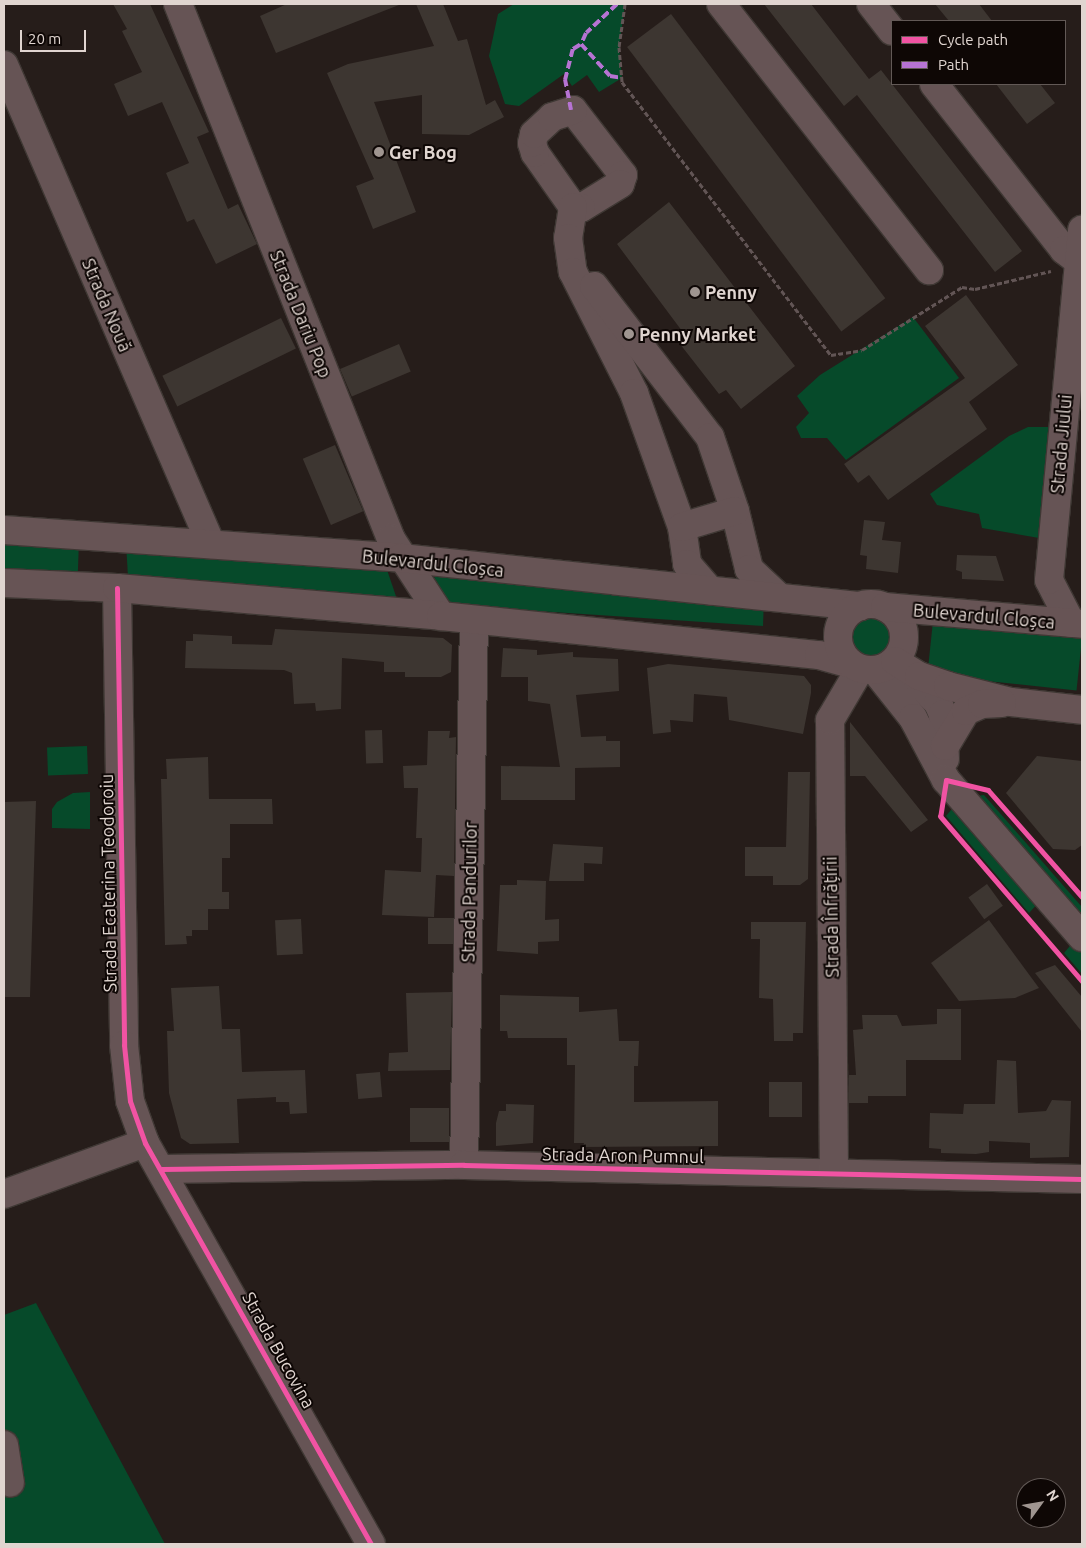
<!DOCTYPE html>
<html>
<head>
<meta charset="utf-8">
<style>
	body { margin:0 }
	#map { position:relative; width:1086px; height:1548px; overflow:hidden; background:#261d1a; font-family:Ubuntu,sans-serif }
	div>[style] { position:absolute }
	[style*='--x'] { left:calc(var(--x)*1px); top:calc(var(--y)*1px); width:calc(var(--w)*1px); rotate:calc(var(--a)*1deg) }
	.green>* { inset:0; background:#064a2a; transform-origin:0 0 }
	.round { border-radius:50% }
	.building>* { inset:0; background:#3d3631; transform-origin:0 0 }
	.path>* { height:3px; margin-top:-1.5px; transform-origin:0; background:repeating-linear-gradient(90deg,#625555 0 5px,transparent 0 7.5px) }
	.roads { filter:drop-shadow(1px 0 #3f3834) drop-shadow(-1px 0 #3f3834) drop-shadow(0 1px #3f3834) drop-shadow(0 -1px #3f3834) }
	.minor>* { height:28px; margin:-14px; padding:0 14px; transform-origin:14px; border-radius:14px; background:#665455 }
	.major>* { height:28px; margin:-14px; padding:0 14px; transform-origin:14px; border-radius:14px; background:#675455 }
	.major>.ring { margin:-14px; padding:0; box-sizing:content-box; background:none; border:28px solid #675455; border-radius:50% }
	.quiet>* { height:4px; margin-top:-2px; transform-origin:0; background:repeating-linear-gradient(90deg,#b673d3 0 8px,transparent 0 12px) }
	.cycleway>* { height:5px; margin:-2.5px; padding:0 2.5px; transform-origin:2.5px; border-radius:2.5px; background:#f153a3 }
	.dots>* { width:14px; height:14px; translate:-50% -50%; box-sizing:border-box; border:2px solid #0e0705; border-radius:50% }
	span { translate:-50% -50%; white-space:nowrap; text-align:center; line-height:1.15; -webkit-text-stroke:4px #0e0705; paint-order:stroke }
	.poi-label { font-size:18px; color:#e0d5d0; font-weight:700 }
	.left { translate:0 -50%; text-align:left }
	.street-label { font-size:18px; color:#e0d5d0 }
	.frame { position:absolute; inset:0; border:5px solid #e0d5d0; pointer-events:none }
	.legend { position:absolute; left:891px; top:20px; width:175px; height:65px; box-sizing:border-box; background:#0e0705; border:1px solid #625956; margin:0; padding:6px 9px; list-style:none; font-size:15px; color:#e0d5d0 }
	.legend li { display:flex; align-items:center; gap:10px; height:25px }
	.legend b { width:25px; border:1px solid #625956 }
	.north { position:absolute; left:1016px; top:1478px; width:50px; height:50px; box-sizing:border-box; background:#0e0705; border:1px solid #625956; border-radius:50%; rotate:58deg; font-size:14px; font-weight:700; line-height:20px; text-align:center; color:#e0d5d0 }
	.north::after { content:''; display:block; margin:auto; width:18px; height:22px; background:#9f9590; clip-path:polygon(50% 0,100% 100%,50% 72%,0 100%) }
	.scale { position:absolute; left:20px; top:30px; width:66px; height:22px; box-sizing:border-box; border:2px solid #e0d5d0; border-top:0; padding-left:6px; font-size:15px; line-height:18px; white-space:nowrap; color:#e0d5d0; -webkit-text-stroke:4px #0e0705; paint-order:stroke }
</style>
</head>
<body>
<div id="map">
	<div class="green">
		<div style="clip-path:polygon(514px 4px,625px 4px,619px 47px,622px 78px,599px 92px,587px 75px,572px 86px,564px 74px,519px 106px,505px 104px,489px 56px,498px 14px)"></div>
		<div style="clip-path:polygon(913px 317px,959px 378px,846px 460px,827px 438px,801px 438px,796px 427px,809px 413px,797px 396px,820px 375px)"></div>
		<div style="clip-path:polygon(1028px 427px,1050px 427px,1039px 538px,982px 528px,979px 514px,937px 505px,930px 494px,1009px 436px)"></div>
		<div style="left:4px;top:539px;width:75px;height:32px;rotate:2deg"></div>
		<div style="clip-path:polygon(126px 543px,384px 561px,400px 608px,128px 577px)"></div>
		<div style="clip-path:polygon(428px 566px,764px 598px,763px 626px,450px 605px)"></div>
		<div class="round" style="left:846px;top:611px;width:50px;height:50px"></div>
		<div style="left:933px;top:621px;width:150px;height:54px;rotate:6deg"></div>
		<div style="left:87px;top:746px;width:28px;height:40px;rotate:88deg"></div>
		<div style="clip-path:polygon(90px 792px,90px 829px,52px 828px,52px 809px,57px 802px,73px 793px)"></div>
		<div style="clip-path:polygon(984px 795px,1082px 907px,1082px 928px,969px 797px)"></div>
		<div style="clip-path:polygon(956px 804px,1042px 899px,1029px 913px,946px 816px)"></div>
		<div style="clip-path:polygon(1075px 940px,1082px 948px,1082px 974px,1064px 953px)"></div>
		<div style="clip-path:polygon(36px 1303px,165px 1544px,4px 1544px,4px 1315px)"></div>
	</div>
	<div class="building">
		<div style="clip-path:polygon(113px 4px,150px 4px,209px 132px,197px 137px,228px 209px,238px 204px,257px 244px,216px 264px,194px 219px,187px 222px,166px 173px,189px 163px,162px 102px,128px 116px,114px 84px,142px 72px,122px 31px,127px 29px)"></div>
		<div style="clip-path:polygon(287px 4px,399px 4px,399px 5px,276px 53px,260px 16px)"></div>
		<div style="clip-path:polygon(416px 4px,443px 4px,458px 41px,467px 39px,486px 105px,495px 100px,504px 117px,469px 135px,422px 134px,422px 95px,374px 102px,416px 212px,373px 229px,356px 186px,374px 179px,327px 73px,348px 64px,434px 46px)"></div>
		<div style="clip-path:polygon(764px 4px,811px 4px,869px 79px,881px 70px,1022px 251px,995px 272px,857px 95px,844px 106px)"></div>
		<div style="clip-path:polygon(935px 4px,979px 4px,992px 21px,949px 21px)"></div>
		<div style="left:671px;top:14px;width:356px;height:55px;rotate:53deg"></div>
		<div style="clip-path:polygon(996px 84px,1040px 84px,1055px 103px,1027px 124px)"></div>
		<div style="clip-path:polygon(669px 202px,795px 366px,741px 409px,726px 390px,719px 394px,680px 344px,688px 339px,617px 244px)"></div>
		<div style="clip-path:polygon(966px 295px,1018px 365px,969px 402px,987px 429px,888px 500px,869px 475px,858px 483px,844px 464px,965px 378px,925px 326px)"></div>
		<div style="left:281px;top:318px;width:34px;height:132px;rotate:64deg"></div>
		<div style="left:399px;top:344px;width:30px;height:64px;rotate:67deg"></div>
		<div style="left:335px;top:445px;width:72px;height:35px;rotate:67deg"></div>
		<div style="clip-path:polygon(864px 520px,885px 522px,882px 540px,901px 542px,898px 573px,866px 569px,867px 556px,860px 555px)"></div>
		<div style="clip-path:polygon(957px 555px,996px 556px,1004px 581px,962px 579px,962px 572px,956px 570px)"></div>
		<div style="clip-path:polygon(275px 629px,443px 638px,452px 645px,451px 672px,441px 677px,405px 677px,405px 672px,384px 672px,384px 662px,342px 658px,341px 709px,316px 711px,315px 703px,294px 704px,292px 673px,284px 670px,185px 668px,186px 641px,193px 641px,193px 634px,232px 636px,232px 644px,272px 645px)"></div>
		<div style="clip-path:polygon(503px 648px,537px 650px,537px 655px,573px 652px,573px 657px,618px 659px,619px 691px,576px 695px,581px 737px,606px 736px,606px 741px,620px 741px,620px 767px,575px 768px,575px 800px,501px 800px,501px 766px,560px 767px,550px 704px,528px 701px,528px 677px,501px 677px)"></div>
		<div style="clip-path:polygon(668px 664px,804px 676px,811px 685px,811px 693px,803px 734px,729px 720px,727px 697px,694px 694px,693px 722px,670px 720px,671px 732px,653px 734px,647px 668px)"></div>
		<div style="clip-path:polygon(850px 722px,928px 820px,911px 832px,865px 776px,850px 776px)"></div>
		<div style="left:382px;top:730px;width:33px;height:17px;rotate:88deg"></div>
		<div style="clip-path:polygon(428px 731px,450px 731px,449px 738px,456px 737px,454px 876px,436px 875px,434px 917px,382px 915px,385px 870px,421px 872px,422px 838px,416px 838px,418px 788px,404px 788px,403px 766px,427px 765px)"></div>
		<div style="clip-path:polygon(1037px 756px,1082px 761px,1082px 845px,1075px 850px,1053px 849px,1006px 793px)"></div>
		<div style="clip-path:polygon(208px 757px,209px 799px,272px 799px,273px 824px,230px 824px,230px 858px,222px 858px,222px 892px,229px 892px,229px 909px,208px 909px,208px 930px,192px 930px,192px 936px,186px 936px,187px 944px,165px 945px,161px 779px,167px 779px,166px 759px)"></div>
		<div style="clip-path:polygon(788px 772px,810px 772px,808px 879px,800px 885px,773px 885px,773px 876px,745px 876px,745px 847px,786px 847px)"></div>
		<div style="clip-path:polygon(36px 801px,30px 997px,4px 997px,4px 802px)"></div>
		<div style="clip-path:polygon(553px 844px,603px 847px,602px 864px,584px 863px,584px 881px,549px 881px)"></div>
		<div style="clip-path:polygon(517px 880px,546px 881px,545px 920px,559px 919px,559px 941px,538px 942px,538px 954px,497px 951px,500px 885px,517px 885px)"></div>
		<div style="left:987px;top:884px;width:27px;height:23px;rotate:54deg"></div>
		<div style="left:428px;top:918px;width:25px;height:26px"></div>
		<div style="left:301px;top:919px;width:35px;height:26px;rotate:87deg"></div>
		<div style="clip-path:polygon(989px 920px,1039px 988px,1015px 998px,959px 1001px,931px 963px)"></div>
		<div style="clip-path:polygon(751px 922px,806px 922px,803px 1033px,793px 1033px,793px 1041px,774px 1041px,773px 999px,759px 998px,760px 939px,751px 939px)"></div>
		<div style="clip-path:polygon(1055px 965px,1082px 997px,1082px 1032px,1035px 973px)"></div>
		<div style="clip-path:polygon(219px 986px,222px 1029px,240px 1029px,242px 1072px,305px 1070px,307px 1113px,290px 1114px,289px 1102px,276px 1102px,276px 1097px,237px 1099px,239px 1143px,190px 1144px,181px 1138px,169px 1093px,167px 1031px,174px 1031px,171px 988px)"></div>
		<div style="clip-path:polygon(452px 992px,450px 1070px,388px 1071px,389px 1053px,408px 1052px,406px 993px)"></div>
		<div style="clip-path:polygon(500px 995px,579px 997px,579px 1012px,617px 1009px,619px 1041px,639px 1041px,638px 1066px,634px 1066px,634px 1102px,718px 1101px,718px 1146px,583px 1147px,584px 1143px,574px 1143px,575px 1065px,567px 1065px,567px 1038px,508px 1038px,507px 1031px,500px 1031px)"></div>
		<div style="clip-path:polygon(937px 1009px,961px 1009px,961px 1060px,906px 1060px,906px 1096px,868px 1096px,868px 1103px,849px 1103px,849px 1075px,856px 1075px,853px 1030px,863px 1029px,862px 1015px,897px 1015px,902px 1026px,937px 1024px)"></div>
		<div style="clip-path:polygon(997px 1060px,1016px 1061px,1018px 1113px,1046px 1111px,1052px 1100px,1071px 1101px,1069px 1157px,1030px 1158px,1030px 1143px,989px 1141px,989px 1152px,976px 1154px,941px 1153px,941px 1149px,929px 1148px,930px 1113px,963px 1114px,964px 1104px,995px 1104px)"></div>
		<div style="left:380px;top:1072px;width:25px;height:24px;rotate:85deg"></div>
		<div style="left:769px;top:1082px;width:33px;height:35px"></div>
		<div style="clip-path:polygon(506px 1104px,534px 1105px,533px 1143px,496px 1146px,496px 1123px,499px 1111px,506px 1111px)"></div>
		<div style="left:449px;top:1108px;width:34px;height:39px;rotate:90deg"></div>
	</div>
	<div class="path">
		<div style="--x:625;--y:4;--w:43;--a:97.9"></div>
		<div style="--x:619;--y:47;--w:35;--a:85"></div>
		<div style="--x:622;--y:82;--w:344;--a:52.6"></div>
		<div style="--x:831;--y:355;--w:31;--a:-9"></div>
		<div style="--x:862;--y:350;--w:118;--a:-32.2"></div>
		<div style="--x:962;--y:287;--w:13;--a:9"></div>
		<div style="--x:975;--y:289;--w:78;--a:-13.3"></div>
	</div>
	<div class="roads">
		<div class="minor">
			<div style="--x:178;--y:4;--w:576;--a:68.29"></div>
			<div style="--x:391;--y:539;--w:92;--a:57"></div>
			<div style="--x:721;--y:4;--w:338;--a:52"></div>
			<div style="--x:871;--y:4;--w:34;--a:52"></div>
			<div style="--x:4;--y:65;--w:522;--a:66.63"></div>
			<div style="--x:934;--y:84;--w:211;--a:51.9"></div>
			<div style="--x:1064;--y:250;--w:18;--a:38"></div>
			<div style="--x:573;--y:110;--w:82;--a:52.4"></div>
			<div style="--x:623;--y:175;--w:9;--a:108"></div>
			<div style="--x:620;--y:184;--w:46;--a:148.4"></div>
			<div style="--x:581;--y:208;--w:8;--a:-173"></div>
			<div style="--x:573;--y:207;--w:66;--a:-125.1"></div>
			<div style="--x:535;--y:153;--w:10;--a:-107"></div>
			<div style="--x:532;--y:143;--w:9;--a:-77"></div>
			<div style="--x:534;--y:134;--w:25;--a:-43"></div>
			<div style="--x:552;--y:117;--w:22;--a:-18"></div>
			<div style="--x:573;--y:207;--w:31;--a:99"></div>
			<div style="--x:568;--y:238;--w:34;--a:82"></div>
			<div style="--x:573;--y:272;--w:136;--a:63.2"></div>
			<div style="--x:634;--y:393;--w:142;--a:70.3"></div>
			<div style="--x:682;--y:527;--w:37;--a:82"></div>
			<div style="--x:687;--y:564;--w:35;--a:49"></div>
			<div style="--x:594;--y:286;--w:190;--a:52.5"></div>
			<div style="--x:710;--y:437;--w:78;--a:71.3"></div>
			<div style="--x:735;--y:511;--w:60;--a:76.4"></div>
			<div style="--x:749;--y:569;--w:38;--a:43"></div>
			<div style="--x:682;--y:527;--w:55;--a:-16.8"></div>
			<div style="--x:117;--y:588;--w:457;--a:89.1"></div>
			<div style="--x:124;--y:1045;--w:56;--a:83.9"></div>
			<div style="--x:130;--y:1101;--w:45;--a:70.3"></div>
			<div style="--x:145;--y:1143;--w:460;--a:60.6"></div>
			<div style="--x:1071;--y:623;--w:48;--a:-117.1"></div>
			<div style="--x:1049;--y:580;--w:352;--a:-84.6"></div>
			<div style="--x:904;--y:669;--w:48;--a:45"></div>
			<div style="--x:938;--y:703;--w:12;--a:66"></div>
			<div style="--x:943;--y:714;--w:45;--a:87.5"></div>
			<div style="--x:875;--y:670;--w:61;--a:51.6"></div>
			<div style="--x:913;--y:718;--w:70;--a:62"></div>
			<div style="--x:946;--y:780;--w:208;--a:49.1"></div>
			<div style="--x:464;--y:1165;--w:545;--a:-88.95"></div>
			<div style="--x:162;--y:1169;--w:302;--a:-0.8"></div>
			<div style="--x:464;--y:1165;--w:618;--a:1.3"></div>
			<div style="--x:834;--y:1173;--w:453;--a:-90.5"></div>
			<div style="--x:830;--y:720;--w:59;--a:-59.5"></div>
			<div style="--x:4;--y:1194;--w:150;--a:-19.9"></div>
			<div style="--x:4;--y:1445;--w:38;--a:81"></div>
		</div>
		<div class="major">
			<div style="--x:4;--y:530;--w:398;--a:4"></div>
			<div style="--x:401;--y:558;--w:462;--a:6"></div>
			<div style="--x:4;--y:583;--w:113;--a:2.5"></div>
			<div style="--x:117;--y:588;--w:325;--a:4.9"></div>
			<div style="--x:441;--y:616;--w:380;--a:5.9"></div>
			<div style="--x:819;--y:655;--w:33;--a:16"></div>
			<div class="ring" style="left:838px;top:604px;width:38px;height:38px"></div>
			<div style="--x:885;--y:607;--w:198;--a:4.9"></div>
			<div style="--x:895;--y:661;--w:28;--a:32"></div>
			<div style="--x:919;--y:676;--w:31;--a:19"></div>
			<div style="--x:948;--y:686;--w:65;--a:14.3"></div>
			<div style="--x:1011;--y:702;--w:71;--a:6.4"></div>
			<div style="--x:945;--y:746;--w:41;--a:-59"></div>
			<div style="--x:966;--y:711;--w:17;--a:-24"></div>
			<div style="--x:982;--y:704;--w:20;--a:-3"></div>
		</div>
	</div>
	<div class="quiet">
		<div style="--x:617;--y:4;--w:42;--a:136.9"></div>
		<div style="--x:586;--y:33;--w:12;--a:114"></div>
		<div style="--x:581;--y:44;--w:43;--a:47.8"></div>
		<div style="--x:610;--y:76;--w:12;--a:9"></div>
		<div style="--x:571;--y:110;--w:31;--a:-101"></div>
		<div style="--x:565;--y:80;--w:32;--a:-76"></div>
		<div style="--x:573;--y:49;--w:9;--a:-32"></div>
	</div>
	<div class="cycleway">
		<div style="--x:117;--y:588;--w:457;--a:89.1"></div>
		<div style="--x:124;--y:1045;--w:56;--a:83.9"></div>
		<div style="--x:130;--y:1101;--w:45;--a:70.3"></div>
		<div style="--x:145;--y:1143;--w:460;--a:60.6"></div>
		<div style="--x:1082;--y:897;--w:142;--a:-131.3"></div>
		<div style="--x:988;--y:790;--w:43;--a:-166.6"></div>
		<div style="--x:946;--y:780;--w:36;--a:99"></div>
		<div style="--x:940;--y:816;--w:218;--a:49.3"></div>
		<div style="--x:162;--y:1169;--w:302;--a:-0.8"></div>
		<div style="--x:464;--y:1165;--w:618;--a:1.3"></div>
	</div>
	<div class="dots">
		<div style="left:379px;top:152px;background:#9f9590"></div>
		<div style="left:695px;top:292px;background:#9f9590"></div>
		<div style="left:629px;top:334px;background:#9f9590"></div>
	</div>
	<div class="poi-label">
		<span class="left" style="left:389px;top:152px">Ger Bog</span>
		<span class="left" style="left:705px;top:292px">Penny</span>
		<span class="left" style="left:639px;top:334px">Penny Market</span>
	</div>
	<div class="street-label">
		<span style="left:107px;top:305px;rotate:67deg">Strada Nouă</span>
		<span style="left:301px;top:314px;rotate:68deg">Strada Dariu Pop</span>
		<span style="left:1061px;top:444px;rotate:-85deg">Strada Jiului</span>
		<span style="left:433px;top:563px;rotate:6deg">Bulevardul Cloșca</span>
		<span style="left:984px;top:616px;rotate:5deg">Bulevardul Cloșca</span>
		<span style="left:108px;top:883px;rotate:-91deg">Strada Ecaterina Teodoroiu</span>
		<span style="left:469px;top:892px;rotate:-89deg">Strada Pandurilor</span>
		<span style="left:831px;top:917px;rotate:-91deg">Strada Înfrățirii</span>
		<span style="left:623px;top:1155px;rotate:1deg">Strada Aron Pumnul</span>
		<span style="left:279px;top:1350px;rotate:61deg">Strada Bucovina</span>
	</div>
	<div class="frame"></div>
	<ul class="legend">
	<li><b style="height:6px;background:#f153a3"></b>Cycle path</li>
	<li><b style="height:6px;background:#b673d3"></b>Path</li>
	</ul>
	<div class="north">N</div>
	<div class="scale">20 m</div>
</div>
</body>
</html>
